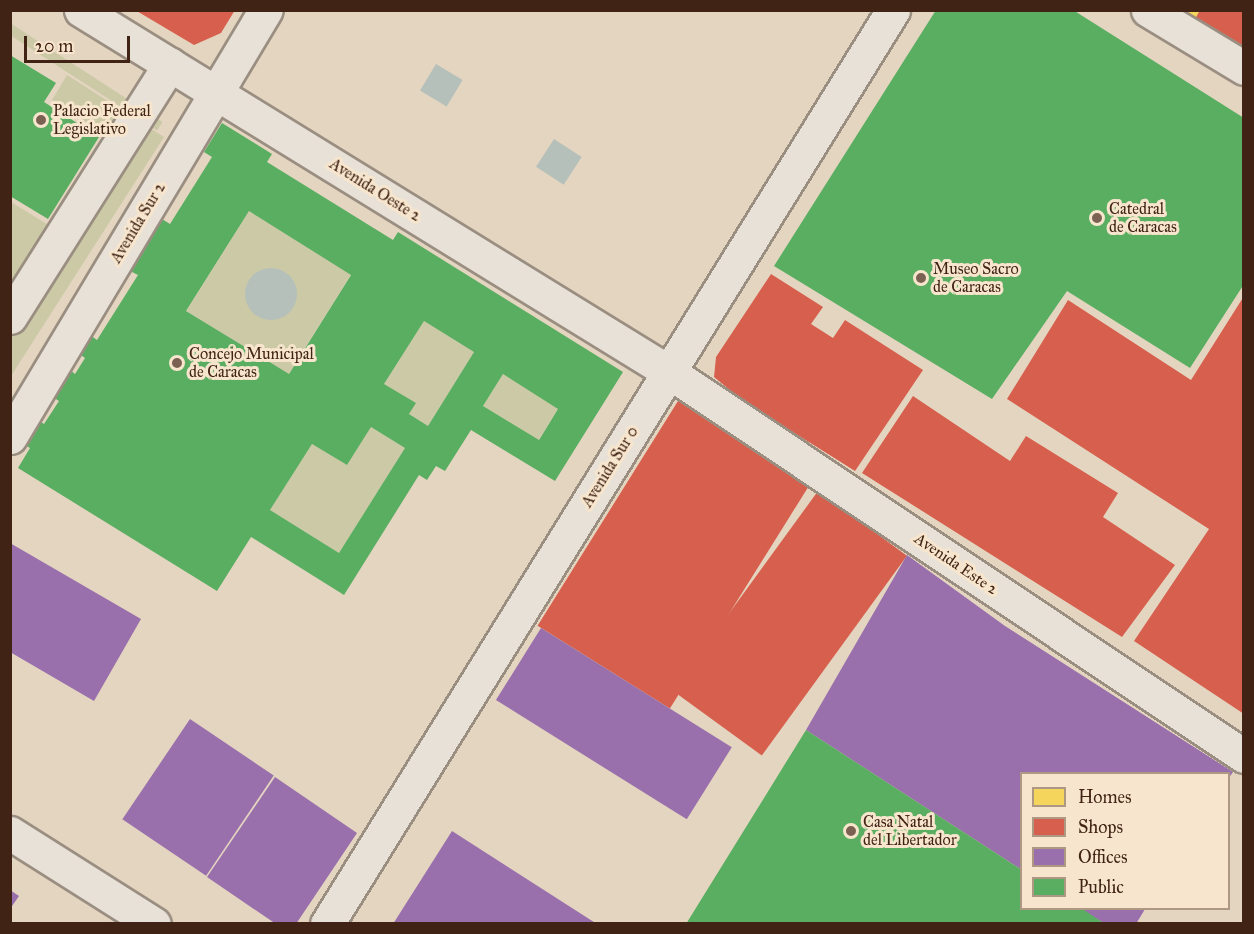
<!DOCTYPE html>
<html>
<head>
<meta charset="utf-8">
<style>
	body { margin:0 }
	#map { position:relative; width:1254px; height:934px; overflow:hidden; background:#e4d5c1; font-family:"IM FELL Great Primer",serif }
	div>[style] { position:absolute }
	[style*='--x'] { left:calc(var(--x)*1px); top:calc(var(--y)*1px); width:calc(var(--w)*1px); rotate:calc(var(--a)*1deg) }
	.green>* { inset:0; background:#cbc9a6; transform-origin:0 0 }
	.water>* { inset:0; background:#b5c0ba; transform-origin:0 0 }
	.round { border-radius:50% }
	.homes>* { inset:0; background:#f6d55c }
	.shops>* { inset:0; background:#d6604d; transform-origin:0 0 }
	.offices>* { inset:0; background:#9970ab; transform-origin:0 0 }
	.public>* { inset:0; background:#5aae61 }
	.roads { filter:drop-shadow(2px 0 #9a8e81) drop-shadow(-2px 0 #9a8e81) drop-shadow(0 2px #9a8e81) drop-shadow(0 -2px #9a8e81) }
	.street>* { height:33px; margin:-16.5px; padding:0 16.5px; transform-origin:16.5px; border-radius:16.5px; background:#e8e1d7 }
	.dots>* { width:16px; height:16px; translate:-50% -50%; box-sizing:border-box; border:3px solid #f7e6cd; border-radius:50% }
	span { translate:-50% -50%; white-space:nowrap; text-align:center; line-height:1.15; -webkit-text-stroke:6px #f7e6cd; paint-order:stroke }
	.poi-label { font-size:16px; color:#412315 }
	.left { translate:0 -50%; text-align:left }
	.street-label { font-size:16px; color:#412315 }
	.frame { position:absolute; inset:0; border:12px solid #412315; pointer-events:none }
	.legend { position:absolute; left:1020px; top:772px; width:210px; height:138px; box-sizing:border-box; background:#f7e6cd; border:2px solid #ae9883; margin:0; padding:8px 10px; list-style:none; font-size:18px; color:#412315 }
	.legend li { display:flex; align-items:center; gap:12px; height:30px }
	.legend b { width:30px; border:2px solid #ae9883 }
	.scale { position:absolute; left:24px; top:36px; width:106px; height:27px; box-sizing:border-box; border:3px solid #412315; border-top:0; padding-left:8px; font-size:18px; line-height:21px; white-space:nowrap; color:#412315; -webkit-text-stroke:4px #f7e6cd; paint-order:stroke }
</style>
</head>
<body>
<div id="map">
	<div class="green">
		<div style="left:10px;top:23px;width:182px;height:10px;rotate:33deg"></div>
		<div style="clip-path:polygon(67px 75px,164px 137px,11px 376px,11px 202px,50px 226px,107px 136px,52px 100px)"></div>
		<div style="left:249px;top:211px;width:120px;height:118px;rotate:32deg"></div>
		<div style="clip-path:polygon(424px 321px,474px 352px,428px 426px,409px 414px,415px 403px,384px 384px)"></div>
		<div style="left:503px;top:374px;width:65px;height:38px;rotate:32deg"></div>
		<div style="clip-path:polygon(371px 427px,405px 448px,339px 553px,270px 510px,312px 444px,347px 465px)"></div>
	</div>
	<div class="water">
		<div style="left:436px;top:64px;width:31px;height:31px;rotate:31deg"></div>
		<div style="left:554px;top:139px;width:33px;height:33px;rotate:33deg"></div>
		<div class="round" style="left:245px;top:268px;width:52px;height:52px"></div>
	</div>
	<div class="homes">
		<div style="clip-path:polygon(1177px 10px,1200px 10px,1194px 21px)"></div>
	</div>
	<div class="shops">
		<div style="clip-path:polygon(135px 10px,235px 10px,221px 33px,194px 45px)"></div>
		<div style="clip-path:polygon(1200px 10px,1244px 10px,1244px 49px,1194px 21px)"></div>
		<div style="clip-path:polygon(771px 274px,823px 307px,811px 324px,833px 338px,845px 320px,923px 370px,855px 471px,742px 400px,714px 377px,716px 357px)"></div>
		<div style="clip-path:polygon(1244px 296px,1244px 714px,1134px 641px,1209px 529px,1007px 399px,1068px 300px,1191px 380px)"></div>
		<div style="clip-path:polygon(913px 396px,1010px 461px,1026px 436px,1118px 493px,1103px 517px,1175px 565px,1122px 637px,862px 473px)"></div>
		<div style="left:678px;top:401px;width:156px;height:265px;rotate:32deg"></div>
		<div style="left:818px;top:491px;width:110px;height:247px;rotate:36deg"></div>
	</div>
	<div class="offices">
		<div style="clip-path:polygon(10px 543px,141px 619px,94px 701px,10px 652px)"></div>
		<div style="clip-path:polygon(907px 555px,1005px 626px,1233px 772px,1228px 779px,1228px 774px,1022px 774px,1022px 870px,806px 730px)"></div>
		<div style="left:541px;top:628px;width:225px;height:85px;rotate:32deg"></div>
		<div style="left:190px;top:719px;width:101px;height:121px;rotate:34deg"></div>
		<div style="clip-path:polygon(275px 777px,357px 833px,296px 924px,276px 924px,207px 877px)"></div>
		<div style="clip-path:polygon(452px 831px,597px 924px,393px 924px)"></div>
		<div style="clip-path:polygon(10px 890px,19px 896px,10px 909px)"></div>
		<div style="clip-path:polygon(1081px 909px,1145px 909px,1136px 924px,1105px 924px)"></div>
	</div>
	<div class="public">
		<div style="clip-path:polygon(936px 10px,1073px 10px,1244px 118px,1244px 284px,1190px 368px,1067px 291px,992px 399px,774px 266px)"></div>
		<div style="clip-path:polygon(10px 55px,56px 83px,44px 102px,99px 137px,48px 219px,10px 196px)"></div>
		<div style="clip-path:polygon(evenodd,222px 123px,272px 154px,267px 162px,393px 240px,398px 232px,623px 372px,555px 481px,471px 430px,445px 471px,436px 466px,427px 480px,419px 475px,344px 595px,251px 537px,217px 591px,18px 468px,30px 448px,22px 443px,37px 419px,44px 424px,59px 401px,51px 396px,69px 369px,75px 374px,85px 358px,78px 353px,90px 335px,97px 340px,138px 275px,130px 271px,162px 219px,170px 224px,212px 157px,204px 152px,222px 123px,249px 211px,351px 275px,289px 374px,186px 311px,249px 211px,222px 123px,424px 321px,474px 352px,428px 426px,409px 414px,416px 403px,384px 384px,424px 321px,222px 123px,503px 374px,558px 409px,539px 440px,483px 406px,503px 374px,222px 123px,371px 427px,405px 448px,339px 553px,270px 510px,312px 444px,347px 465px,371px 427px)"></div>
		<div style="clip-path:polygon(806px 730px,1022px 870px,1022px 908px,1081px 908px,1105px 924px,686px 924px)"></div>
	</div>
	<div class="roads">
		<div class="street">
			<div style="--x:81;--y:10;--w:690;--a:31.62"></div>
			<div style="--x:669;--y:372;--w:691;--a:33.74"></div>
			<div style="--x:1148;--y:10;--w:112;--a:31.1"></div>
			<div style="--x:10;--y:317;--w:299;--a:-57.7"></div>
			<div style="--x:10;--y:437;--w:498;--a:-59.1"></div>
			<div style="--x:10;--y:833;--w:170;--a:32.3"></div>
			<div style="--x:327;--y:924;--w:1075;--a:-58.23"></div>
		</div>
	</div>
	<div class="dots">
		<div style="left:41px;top:120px;background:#7a6151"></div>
		<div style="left:1097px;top:218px;background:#7a6151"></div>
		<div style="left:921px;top:278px;background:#7a6151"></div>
		<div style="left:177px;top:363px;background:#7a6151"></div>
		<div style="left:851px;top:831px;background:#7a6151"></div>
	</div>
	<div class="poi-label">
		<span class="left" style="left:53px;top:120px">Palacio Federal<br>Legislativo</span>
		<span class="left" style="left:1109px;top:218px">Catedral<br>de Caracas</span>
		<span class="left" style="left:933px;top:278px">Museo Sacro<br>de Caracas</span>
		<span class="left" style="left:189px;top:363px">Concejo Municipal<br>de Caracas</span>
		<span class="left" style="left:863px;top:831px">Casa Natal<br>del Libertador</span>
	</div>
	<div class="street-label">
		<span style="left:375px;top:190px;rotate:32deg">Avenida Oeste 2</span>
		<span style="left:138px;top:223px;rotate:-59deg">Avenida Sur 2</span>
		<span style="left:610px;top:467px;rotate:-58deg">Avenida Sur 0</span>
		<span style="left:956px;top:564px;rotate:34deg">Avenida Este 2</span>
	</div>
	<div class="frame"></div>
	<ul class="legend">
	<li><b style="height:16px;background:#f6d55c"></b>Homes</li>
	<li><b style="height:16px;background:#d6604d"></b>Shops</li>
	<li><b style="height:16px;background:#9970ab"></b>Offices</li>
	<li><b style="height:16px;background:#5aae61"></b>Public</li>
	</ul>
	<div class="scale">20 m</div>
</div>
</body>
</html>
